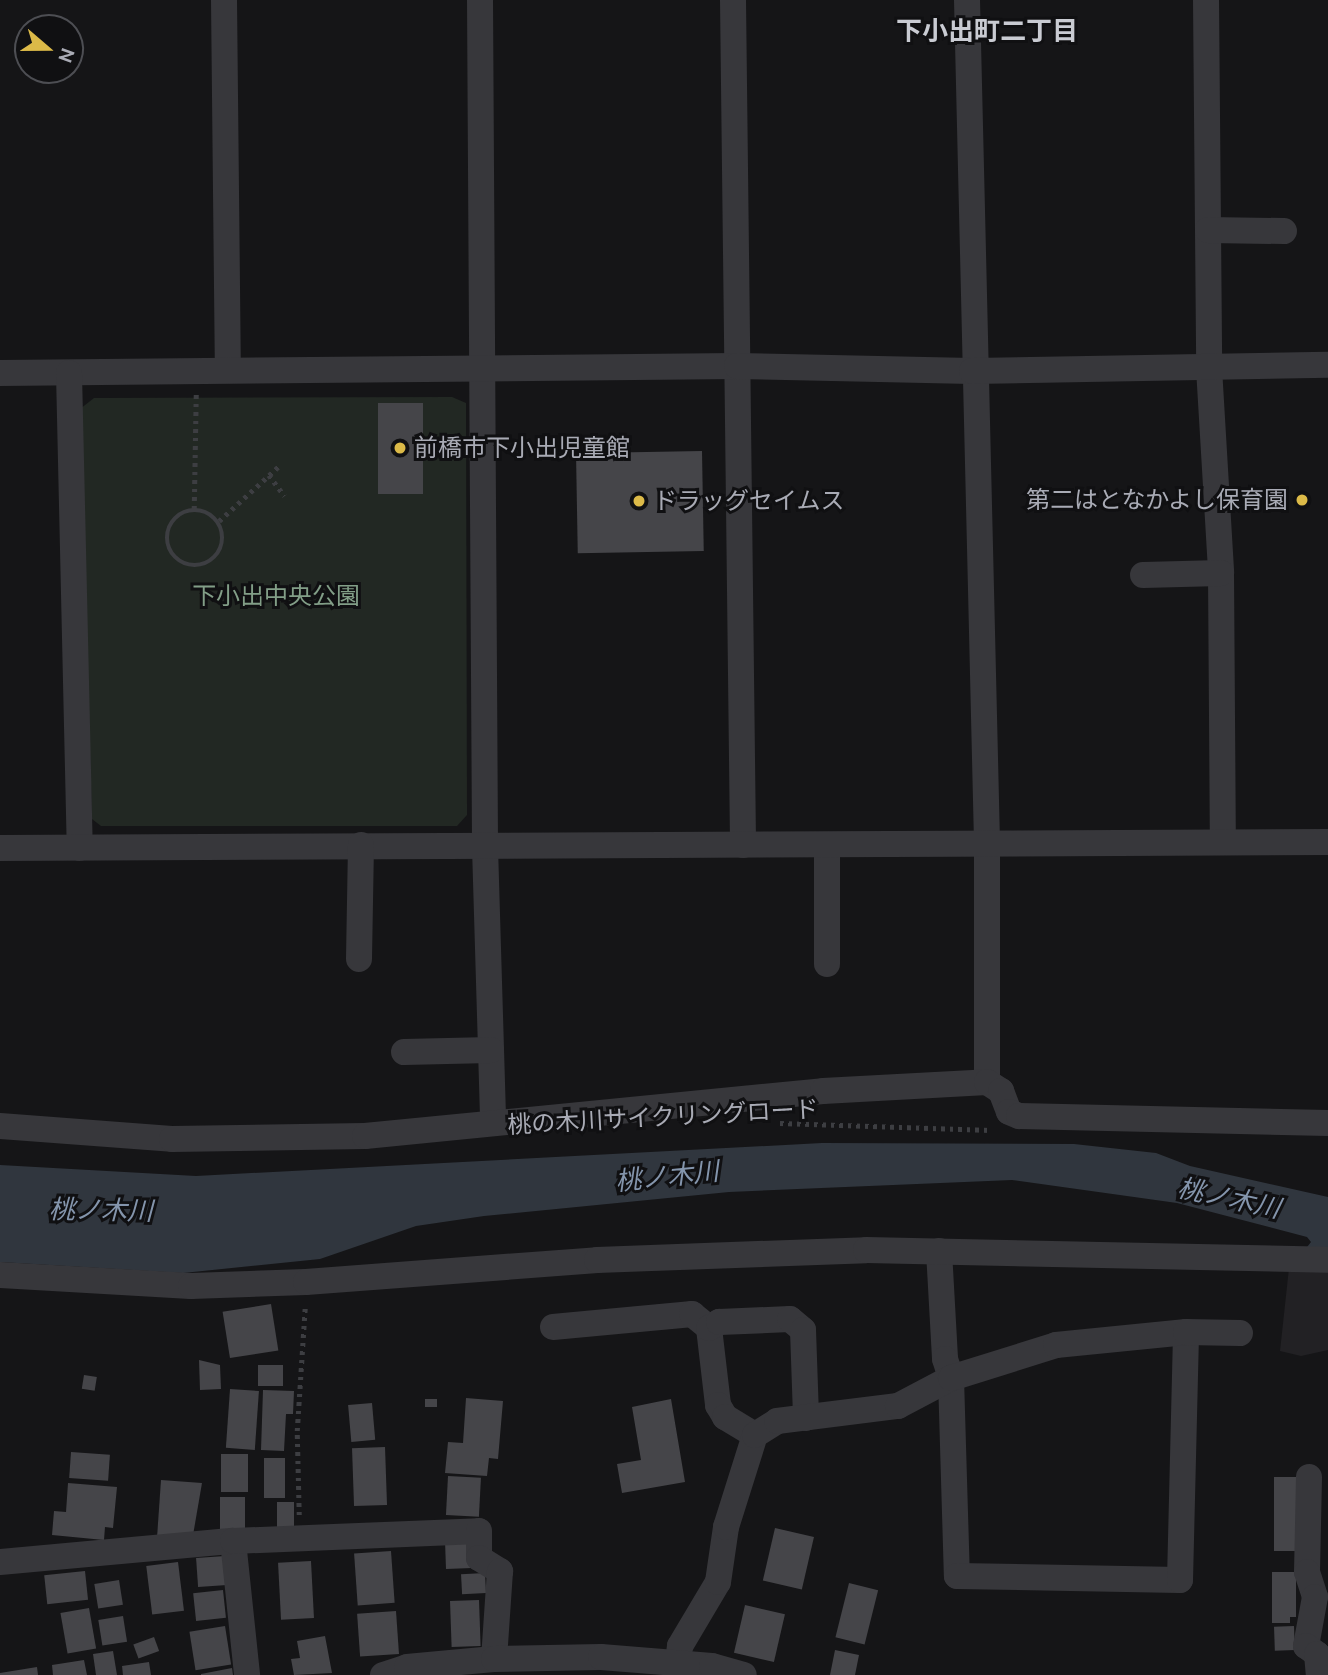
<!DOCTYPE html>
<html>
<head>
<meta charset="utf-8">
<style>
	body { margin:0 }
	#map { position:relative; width:1328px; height:1675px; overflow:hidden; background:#151517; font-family:Ubuntu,"Noto Sans JP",sans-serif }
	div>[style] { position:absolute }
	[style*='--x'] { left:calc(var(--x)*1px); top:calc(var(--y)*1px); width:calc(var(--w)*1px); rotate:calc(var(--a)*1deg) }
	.built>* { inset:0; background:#222124 }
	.green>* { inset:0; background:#222823 }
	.water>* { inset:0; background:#30363e }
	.building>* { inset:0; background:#454549; transform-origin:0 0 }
	.path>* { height:4.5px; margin-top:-2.25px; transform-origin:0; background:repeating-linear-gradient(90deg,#3d3e42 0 3.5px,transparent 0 8.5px) }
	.path>.ring { margin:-2.25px; padding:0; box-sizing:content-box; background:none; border:4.5px solid #3d3e42; border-radius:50% }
	.minor>* { height:26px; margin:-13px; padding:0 13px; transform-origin:13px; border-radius:13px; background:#37373b }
	.dots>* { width:19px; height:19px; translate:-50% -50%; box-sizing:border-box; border:4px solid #101012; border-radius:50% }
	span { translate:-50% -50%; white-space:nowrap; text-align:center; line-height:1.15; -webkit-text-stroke:6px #101012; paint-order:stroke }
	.poi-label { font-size:24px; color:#a9abb5 }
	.left { translate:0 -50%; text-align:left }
	.right { translate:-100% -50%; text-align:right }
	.park-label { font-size:24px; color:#829e87 }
	.street-label { font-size:24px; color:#a9abb5 }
	.neighbourhood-label { font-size:26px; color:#c9cbd2; font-weight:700 }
	.water-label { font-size:26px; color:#8495ac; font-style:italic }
	.north { position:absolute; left:14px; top:14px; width:70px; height:70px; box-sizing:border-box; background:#101012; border:2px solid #4d4e53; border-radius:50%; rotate:110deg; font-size:19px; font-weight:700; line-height:28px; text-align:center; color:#a9abb5 }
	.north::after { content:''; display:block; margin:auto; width:24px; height:32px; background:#dcba48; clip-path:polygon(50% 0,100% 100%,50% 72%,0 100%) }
</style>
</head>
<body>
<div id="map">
	<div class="built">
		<div style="clip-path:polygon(1289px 1268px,1328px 1269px,1328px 1350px,1301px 1356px,1280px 1351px)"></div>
	</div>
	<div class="green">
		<div style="clip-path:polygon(452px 397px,466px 403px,467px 815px,457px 826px,101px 826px,92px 819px,80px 409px,94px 398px)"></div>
	</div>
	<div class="water">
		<div style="clip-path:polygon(822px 1143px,1074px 1144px,1156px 1153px,1190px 1166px,1328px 1197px,1328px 1251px,1304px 1251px,1311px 1242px,1307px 1237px,1177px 1203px,1012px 1180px,729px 1192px,484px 1216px,416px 1226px,320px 1259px,183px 1273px,0 1262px,0 1165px,196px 1176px)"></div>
	</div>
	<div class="building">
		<div style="left:378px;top:403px;width:45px;height:91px"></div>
		<div style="left:702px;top:451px;width:100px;height:126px;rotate:89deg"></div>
		<div style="left:271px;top:1304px;width:47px;height:49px;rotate:81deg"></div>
		<div style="clip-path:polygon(199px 1360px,220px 1365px,221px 1389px,200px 1390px)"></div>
		<div style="left:258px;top:1365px;width:25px;height:21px"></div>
		<div style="left:84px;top:1375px;width:13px;height:14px;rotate:9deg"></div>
		<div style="left:230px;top:1389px;width:29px;height:59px;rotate:4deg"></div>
		<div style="clip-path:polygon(263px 1390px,294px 1391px,293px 1414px,286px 1414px,284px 1451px,261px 1450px)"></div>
		<div style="clip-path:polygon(466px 1398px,503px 1401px,498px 1459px,489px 1458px,487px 1476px,445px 1473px,448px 1442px,463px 1443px)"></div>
		<div style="left:425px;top:1399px;width:12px;height:8px"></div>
		<div style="clip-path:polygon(671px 1399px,685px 1482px,622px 1493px,617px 1464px,641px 1460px,632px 1407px)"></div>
		<div style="left:372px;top:1403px;width:37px;height:24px;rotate:85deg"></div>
		<div style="left:385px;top:1447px;width:58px;height:33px;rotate:88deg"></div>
		<div style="left:71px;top:1452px;width:39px;height:26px;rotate:4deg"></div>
		<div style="left:221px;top:1454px;width:27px;height:38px"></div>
		<div style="left:264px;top:1458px;width:21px;height:40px"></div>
		<div style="left:448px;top:1476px;width:33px;height:39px;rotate:3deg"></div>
		<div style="left:1274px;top:1477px;width:25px;height:74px"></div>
		<div style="clip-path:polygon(161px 1480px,202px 1483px,192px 1541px,157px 1538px)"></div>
		<div style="clip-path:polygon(68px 1483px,117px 1487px,113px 1528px,105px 1527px,104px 1540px,52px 1535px,54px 1511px,66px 1512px)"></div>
		<div style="left:220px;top:1497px;width:25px;height:39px"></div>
		<div style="left:277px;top:1502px;width:17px;height:30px"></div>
		<div style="left:775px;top:1528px;width:40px;height:54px;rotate:13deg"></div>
		<div style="left:471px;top:1540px;width:28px;height:26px;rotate:88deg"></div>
		<div style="left:391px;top:1551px;width:52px;height:37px;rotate:86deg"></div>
		<div style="left:225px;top:1556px;width:29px;height:29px;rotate:86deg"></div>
		<div style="left:311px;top:1561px;width:57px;height:33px;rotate:87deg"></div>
		<div style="left:178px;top:1562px;width:49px;height:32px;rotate:83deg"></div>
		<div style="left:85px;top:1571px;width:29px;height:41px;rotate:84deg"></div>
		<div style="clip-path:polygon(1272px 1572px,1296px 1572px,1296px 1617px,1290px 1617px,1290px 1623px,1272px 1623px)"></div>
		<div style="left:485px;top:1573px;width:20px;height:24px;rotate:87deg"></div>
		<div style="left:119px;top:1580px;width:25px;height:25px;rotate:81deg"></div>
		<div style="left:849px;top:1583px;width:30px;height:56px;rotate:14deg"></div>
		<div style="left:223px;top:1590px;width:28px;height:30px;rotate:84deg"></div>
		<div style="left:479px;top:1600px;width:46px;height:29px;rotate:88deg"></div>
		<div style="left:745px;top:1605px;width:41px;height:49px;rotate:13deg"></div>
		<div style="left:89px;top:1608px;width:41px;height:29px;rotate:80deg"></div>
		<div style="left:396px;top:1611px;width:43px;height:39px;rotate:86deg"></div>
		<div style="left:123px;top:1616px;width:26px;height:25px;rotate:81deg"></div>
		<div style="left:225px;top:1626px;width:39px;height:36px;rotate:81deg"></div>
		<div style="left:1294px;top:1626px;width:24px;height:20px;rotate:88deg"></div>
		<div style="clip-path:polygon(325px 1636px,332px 1673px,294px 1675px,291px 1659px,300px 1658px,297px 1641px)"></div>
		<div style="left:154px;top:1637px;width:15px;height:22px;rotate:70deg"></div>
		<div style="clip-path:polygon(835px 1650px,859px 1655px,855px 1675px,830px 1675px)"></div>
		<div style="clip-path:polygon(113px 1651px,117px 1675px,96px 1675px,93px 1654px)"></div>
		<div style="clip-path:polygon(84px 1660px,87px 1675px,53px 1675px,52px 1665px)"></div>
		<div style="clip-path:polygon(149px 1662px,151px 1675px,123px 1675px,122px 1666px)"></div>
		<div style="clip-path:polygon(37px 1667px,38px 1675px,0 1675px,0 1673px)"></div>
		<div style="clip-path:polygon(232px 1668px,233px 1675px,201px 1675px,201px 1674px)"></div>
	</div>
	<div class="path">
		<div style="--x:269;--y:475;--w:26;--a:53"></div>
		<div style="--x:194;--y:509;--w:115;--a:-89"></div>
		<div class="ring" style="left:167px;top:510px;width:51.5px;height:51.5px"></div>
		<div style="--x:219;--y:521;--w:80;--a:-42.5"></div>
		<div style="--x:780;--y:1123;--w:211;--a:1.9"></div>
		<div style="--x:299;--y:1515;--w:84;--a:-91.4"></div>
		<div style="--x:297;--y:1431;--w:123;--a:-86.3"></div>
	</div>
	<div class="minor">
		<div style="--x:224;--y:0;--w:368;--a:89.4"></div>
		<div style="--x:480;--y:0;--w:847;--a:89.66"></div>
		<div style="--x:485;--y:847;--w:276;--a:88.3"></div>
		<div style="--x:733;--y:0;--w:845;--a:89.32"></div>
		<div style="--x:967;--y:0;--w:845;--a:88.64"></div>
		<div style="--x:987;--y:845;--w:237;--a:90"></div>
		<div style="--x:1206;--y:0;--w:368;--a:89.5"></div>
		<div style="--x:1209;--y:368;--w:205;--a:86.6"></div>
		<div style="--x:1221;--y:573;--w:269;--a:89.6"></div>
		<div style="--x:1208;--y:230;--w:76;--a:0.8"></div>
		<div style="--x:0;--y:373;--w:737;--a:-0.54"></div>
		<div style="--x:737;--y:366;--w:235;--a:1.2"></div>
		<div style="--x:972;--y:371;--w:356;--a:-1"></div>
		<div style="--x:69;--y:373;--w:475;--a:88.7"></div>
		<div style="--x:1143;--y:575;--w:78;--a:-1.5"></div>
		<div style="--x:827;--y:845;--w:119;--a:90"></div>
		<div style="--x:0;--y:848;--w:1328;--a:-0.26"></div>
		<div style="--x:359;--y:959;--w:114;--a:-89"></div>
		<div style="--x:404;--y:1052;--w:87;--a:-1.3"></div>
		<div style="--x:0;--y:1126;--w:172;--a:4.3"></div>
		<div style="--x:172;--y:1139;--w:193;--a:-0.9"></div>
		<div style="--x:365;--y:1136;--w:460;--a:-5.6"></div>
		<div style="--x:823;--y:1091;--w:164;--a:-3.1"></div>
		<div style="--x:987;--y:1082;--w:17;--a:33"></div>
		<div style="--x:1001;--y:1091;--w:22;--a:69"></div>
		<div style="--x:1009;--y:1112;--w:11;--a:22"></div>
		<div style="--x:1019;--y:1116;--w:309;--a:1.3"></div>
		<div style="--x:939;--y:1251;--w:108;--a:86.8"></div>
		<div style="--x:945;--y:1359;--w:20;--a:72"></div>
		<div style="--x:951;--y:1378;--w:198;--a:88.3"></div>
		<div style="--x:957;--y:1576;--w:223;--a:1"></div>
		<div style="--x:1180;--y:1580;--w:248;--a:-88.6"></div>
		<div style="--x:0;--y:1275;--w:191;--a:3.3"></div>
		<div style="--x:191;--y:1286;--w:115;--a:-2"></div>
		<div style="--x:306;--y:1282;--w:292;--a:-4.3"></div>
		<div style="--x:597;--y:1260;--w:269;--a:-2.1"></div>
		<div style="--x:866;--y:1250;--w:462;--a:1.2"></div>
		<div style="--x:553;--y:1327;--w:140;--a:-5.3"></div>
		<div style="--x:692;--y:1314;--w:22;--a:39"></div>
		<div style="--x:709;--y:1328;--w:78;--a:83.3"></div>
		<div style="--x:718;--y:1405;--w:14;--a:60"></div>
		<div style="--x:725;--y:1417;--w:35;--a:31"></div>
		<div style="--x:709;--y:1328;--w:12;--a:-31"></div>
		<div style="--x:719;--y:1322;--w:71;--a:-2.4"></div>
		<div style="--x:790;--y:1319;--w:17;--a:40"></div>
		<div style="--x:803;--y:1330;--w:88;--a:88"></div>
		<div style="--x:1309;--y:1477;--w:95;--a:91.2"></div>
		<div style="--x:1307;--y:1572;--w:26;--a:72"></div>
		<div style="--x:1315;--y:1597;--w:50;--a:100.4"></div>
		<div style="--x:1306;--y:1646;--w:14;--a:36"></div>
		<div style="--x:1317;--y:1654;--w:21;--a:85"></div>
		<div style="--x:233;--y:1541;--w:135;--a:84"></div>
		<div style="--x:0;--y:1562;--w:234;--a:-5.2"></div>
		<div style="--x:233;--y:1541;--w:246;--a:-2.3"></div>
		<div style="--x:479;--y:1531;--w:27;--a:90"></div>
		<div style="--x:479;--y:1558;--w:25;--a:32"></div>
		<div style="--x:500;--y:1571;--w:88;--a:93.9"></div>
		<div style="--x:678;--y:1662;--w:16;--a:-83"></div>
		<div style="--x:680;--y:1646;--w:74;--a:-59.3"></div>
		<div style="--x:718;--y:1582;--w:56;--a:-81.7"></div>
		<div style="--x:726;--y:1527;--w:96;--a:-72.5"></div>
		<div style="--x:755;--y:1435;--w:26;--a:-32"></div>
		<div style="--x:777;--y:1421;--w:122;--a:-7.1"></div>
		<div style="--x:898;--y:1406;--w:60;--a:-27.8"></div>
		<div style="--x:951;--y:1378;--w:110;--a:-17.4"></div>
		<div style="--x:1056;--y:1345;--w:131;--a:-5.7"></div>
		<div style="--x:1186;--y:1332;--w:54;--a:1.1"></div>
		<div style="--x:383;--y:1675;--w:25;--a:-18"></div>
		<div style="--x:407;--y:1667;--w:87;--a:-5.3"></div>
		<div style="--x:494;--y:1659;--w:107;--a:-1.1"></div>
		<div style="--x:601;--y:1657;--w:111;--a:4.6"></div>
		<div style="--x:712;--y:1666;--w:33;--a:16"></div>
	</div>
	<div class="dots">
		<div style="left:400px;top:448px;background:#dcba48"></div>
		<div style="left:1302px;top:500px;background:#dcba48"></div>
		<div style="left:639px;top:501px;background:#dcba48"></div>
	</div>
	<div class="poi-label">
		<span class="left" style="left:414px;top:448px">前橋市下小出児童館</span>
		<span class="right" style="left:1288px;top:500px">第二はとなかよし保育園</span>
		<span class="left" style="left:653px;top:501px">ドラッグセイムス</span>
	</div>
	<div class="park-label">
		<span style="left:276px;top:596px">下小出中央公園</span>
	</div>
	<div class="street-label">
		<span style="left:663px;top:1117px;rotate:-3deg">桃の木川サイクリングロード</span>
	</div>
	<div class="neighbourhood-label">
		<span style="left:987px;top:31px">下小出町二丁目</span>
	</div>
	<div class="water-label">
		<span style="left:667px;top:1176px;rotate:-6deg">桃ノ木川</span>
		<span style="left:1229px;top:1198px;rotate:12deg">桃ノ木川</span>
		<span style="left:101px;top:1210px;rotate:1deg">桃ノ木川</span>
	</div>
	<div class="north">N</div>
</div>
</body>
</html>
